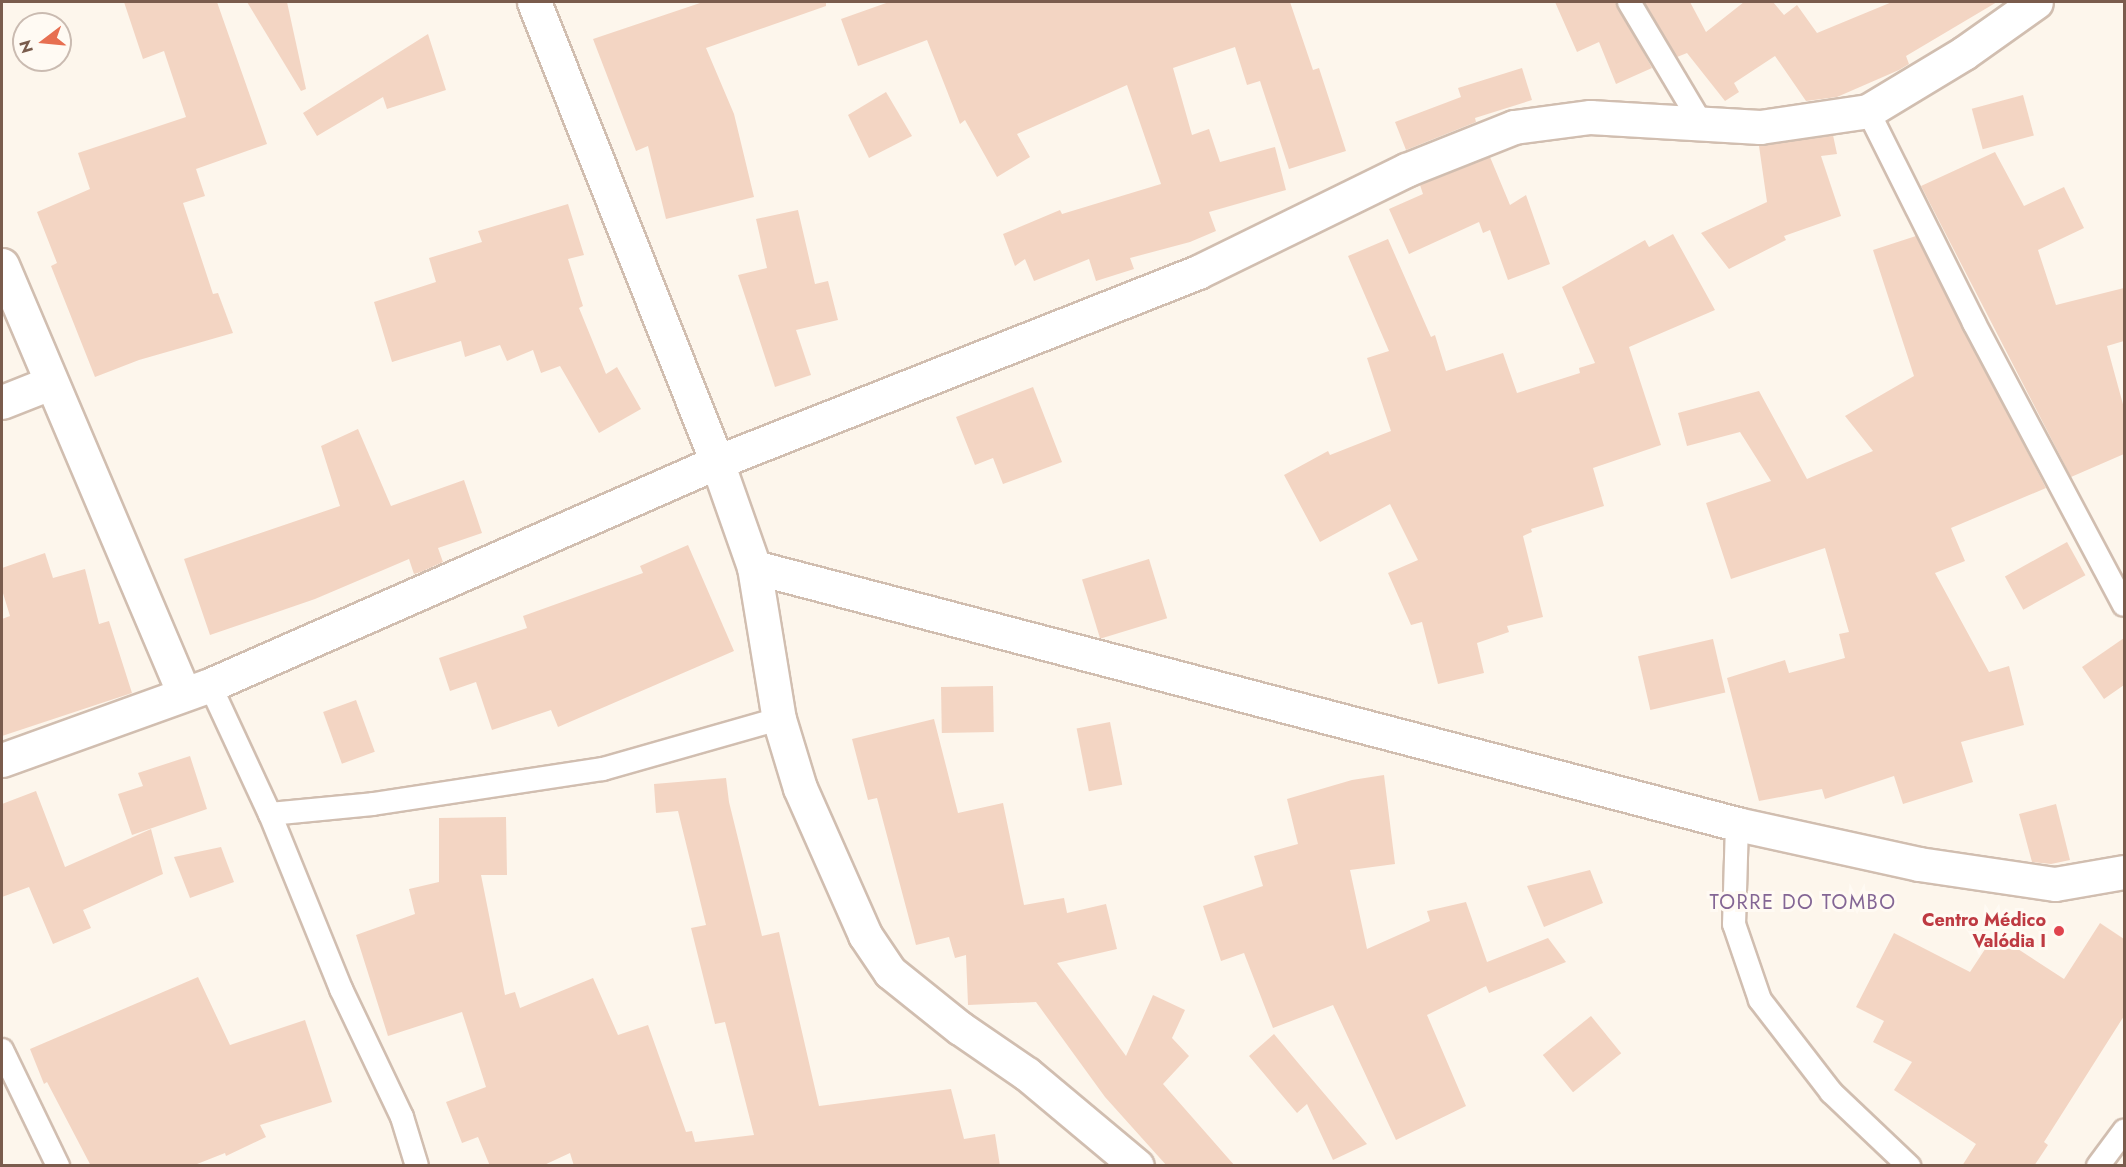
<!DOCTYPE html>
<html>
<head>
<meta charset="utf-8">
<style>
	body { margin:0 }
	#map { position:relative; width:2126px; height:1167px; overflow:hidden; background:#fdf6ec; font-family:Jost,sans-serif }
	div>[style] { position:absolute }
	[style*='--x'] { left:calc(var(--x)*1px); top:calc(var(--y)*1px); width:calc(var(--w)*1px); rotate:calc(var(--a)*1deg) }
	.building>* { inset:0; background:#f3d5c3; transform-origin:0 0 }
	.roads { filter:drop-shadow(2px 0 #d1beb0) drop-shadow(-2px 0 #d1beb0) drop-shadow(0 2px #d1beb0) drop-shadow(0 -2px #d1beb0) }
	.service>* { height:22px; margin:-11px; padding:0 11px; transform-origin:11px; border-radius:11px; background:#fff }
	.minor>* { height:33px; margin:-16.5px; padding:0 16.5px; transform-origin:16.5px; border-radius:16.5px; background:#fff }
	.dots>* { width:16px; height:16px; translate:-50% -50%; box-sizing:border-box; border:3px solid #fffaf3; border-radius:50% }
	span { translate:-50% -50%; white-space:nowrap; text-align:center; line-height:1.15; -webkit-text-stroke:6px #fffaf3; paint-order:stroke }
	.health-label { font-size:18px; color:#be3a42; font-weight:700 }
	.right { translate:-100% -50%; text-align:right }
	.neighbourhood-label { font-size:20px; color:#846695; letter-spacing:1.5px }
	.frame { position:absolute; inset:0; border:3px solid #7a5c4d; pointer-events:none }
	.north { position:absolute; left:12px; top:12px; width:60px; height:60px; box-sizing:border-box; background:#fffaf3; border:2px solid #cabbb1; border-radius:50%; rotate:254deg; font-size:16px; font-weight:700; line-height:24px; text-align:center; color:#7a5c4d }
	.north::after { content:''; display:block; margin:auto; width:21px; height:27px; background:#e76f51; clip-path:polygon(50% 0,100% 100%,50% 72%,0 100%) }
</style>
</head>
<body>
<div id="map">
	<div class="building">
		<div style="clip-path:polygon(124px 2px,217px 2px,267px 144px,196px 169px,205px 196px,183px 203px,213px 294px,218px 293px,233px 333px,139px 360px,95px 377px,51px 266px,57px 263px,37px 212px,90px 189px,78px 153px,186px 117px,164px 51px,143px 59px)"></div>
		<div style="clip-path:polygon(247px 2px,287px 2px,306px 89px,301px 91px)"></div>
		<div style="clip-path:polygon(703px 2px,826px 2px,826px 6px,706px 48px,734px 114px,754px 197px,666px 219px,648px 146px,636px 151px,593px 39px)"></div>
		<div style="clip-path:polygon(889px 2px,1290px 2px,1313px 70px,1319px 68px,1346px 151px,1289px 169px,1260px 81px,1247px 85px,1235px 47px,1173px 68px,1192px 135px,1209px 129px,1220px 162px,1275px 147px,1286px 190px,1209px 212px,1216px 231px,1190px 242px,1130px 258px,1134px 269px,1096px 281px,1089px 259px,1034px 281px,1025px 259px,1015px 266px,1003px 234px,1060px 210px,1062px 214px,1161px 184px,1127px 85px,1017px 134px,1030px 157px,997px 177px,965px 120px,960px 124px,927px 40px,858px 66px,841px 19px)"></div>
		<div style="clip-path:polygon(1555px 2px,1616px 2px,1652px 68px,1616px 84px,1599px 42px,1577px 52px)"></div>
		<div style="clip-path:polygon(1644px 2px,1690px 2px,1706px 32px,1744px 2px,1773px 2px,1784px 15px,1797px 5px,1817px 33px,1892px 2px,1997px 2px,1906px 56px,1909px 64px,1899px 70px,1837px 97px,1806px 101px,1775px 56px,1734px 83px,1739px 92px,1725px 101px,1687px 53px,1677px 57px)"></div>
		<div style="clip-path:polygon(428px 34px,446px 90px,387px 109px,383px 97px,317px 136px,303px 113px)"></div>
		<div style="clip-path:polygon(1522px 68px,1532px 100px,1475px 118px,1476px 122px,1406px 150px,1395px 122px,1461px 97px,1458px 88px)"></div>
		<div style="clip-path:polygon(886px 92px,912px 136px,869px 158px,848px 115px)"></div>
		<div style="left:2023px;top:95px;width:42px;height:53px;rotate:75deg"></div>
		<div style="clip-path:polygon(1833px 135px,1837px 154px,1821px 156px,1841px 216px,1784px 236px,1786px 240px,1729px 269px,1701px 233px,1767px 202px,1759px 146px)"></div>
		<div style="clip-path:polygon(1995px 152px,2024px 206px,2064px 187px,2084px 228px,2038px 250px,2056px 305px,2124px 288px,2124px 341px,2107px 346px,2124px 408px,2124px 454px,2071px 477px,1921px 186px)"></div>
		<div style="clip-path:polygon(1490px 157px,1510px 205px,1526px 195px,1550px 264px,1508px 280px,1490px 230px,1483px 233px,1479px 222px,1409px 254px,1389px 209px,1423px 194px,1420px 185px)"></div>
		<div style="clip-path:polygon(568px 204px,584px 255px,568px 259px,583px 306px,579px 308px,606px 374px,617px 367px,641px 409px,599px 433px,560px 366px,541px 373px,533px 350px,507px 361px,500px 345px,465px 357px,461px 341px,392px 362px,374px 302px,436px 282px,429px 258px,482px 242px,478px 231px)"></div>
		<div style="clip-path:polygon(798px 210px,815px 284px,828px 281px,838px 320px,796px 330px,811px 375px,775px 387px,738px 275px,767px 268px,756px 219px)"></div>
		<div style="clip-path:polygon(1673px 234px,1715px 310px,1629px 347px,1661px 445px,1593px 468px,1604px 506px,1531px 529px,1532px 532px,1523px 536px,1543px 617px,1507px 626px,1509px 632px,1477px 643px,1484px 673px,1438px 684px,1422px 622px,1411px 625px,1388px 573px,1418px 560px,1390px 504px,1320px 542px,1284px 475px,1328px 451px,1330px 455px,1391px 431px,1367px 358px,1389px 351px,1348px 256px,1388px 239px,1431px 337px,1435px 335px,1446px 371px,1503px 353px,1517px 393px,1580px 373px,1579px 368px,1595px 363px,1562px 287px,1645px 240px,1649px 247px)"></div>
		<div style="clip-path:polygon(1916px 236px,2046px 488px,1951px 528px,1965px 561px,1935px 573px,1989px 672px,2009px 666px,2024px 725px,1961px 742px,1973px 782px,1903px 804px,1894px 776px,1825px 799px,1822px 789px,1759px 801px,1727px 678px,1785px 660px,1789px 673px,1845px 658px,1839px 634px,1849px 632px,1825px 548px,1731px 579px,1706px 503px,1771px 481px,1740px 432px,1687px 446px,1678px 413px,1759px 391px,1807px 479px,1873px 451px,1845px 416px,1914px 376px,1873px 250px)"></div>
		<div style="clip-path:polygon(1033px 387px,1062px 462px,1003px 484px,993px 458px,975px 465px,956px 417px)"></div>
		<div style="clip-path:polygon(358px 429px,391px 506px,464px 480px,482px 533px,438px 548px,443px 562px,421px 572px,414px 574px,409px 559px,315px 599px,210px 635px,184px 559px,340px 506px,321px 446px)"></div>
		<div style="left:2067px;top:542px;width:38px;height:71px;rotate:61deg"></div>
		<div style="clip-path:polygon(688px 545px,734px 651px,558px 727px,551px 710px,492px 730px,476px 682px,450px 691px,439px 658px,527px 628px,523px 616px,643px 573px,640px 566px)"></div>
		<div style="clip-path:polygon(45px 553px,53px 578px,85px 569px,99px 624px,109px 621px,132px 693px,2px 736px,2px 619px,10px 616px,2px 590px,2px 568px)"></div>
		<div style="left:1149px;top:559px;width:62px;height:70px;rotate:73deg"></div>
		<div style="clip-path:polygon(2124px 638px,2124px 685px,2104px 699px,2082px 667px)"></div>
		<div style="left:1713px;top:639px;width:55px;height:77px;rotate:77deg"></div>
		<div style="left:993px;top:686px;width:46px;height:52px;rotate:89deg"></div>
		<div style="left:356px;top:700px;width:55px;height:35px;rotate:70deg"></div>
		<div style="clip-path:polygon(934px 719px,958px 813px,1003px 803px,1024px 905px,1064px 898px,1067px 913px,1106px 904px,1117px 949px,1057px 963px,1126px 1056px,1153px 995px,1185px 1010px,1172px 1038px,1189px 1056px,1163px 1084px,1235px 1166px,1167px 1166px,1105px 1097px,1036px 1002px,968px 1005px,966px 955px,955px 958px,949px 937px,916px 945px,877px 798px,868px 800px,852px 739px)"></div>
		<div style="left:1110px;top:722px;width:64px;height:34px;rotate:79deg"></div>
		<div style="clip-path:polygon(190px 756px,207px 809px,132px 835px,118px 794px,143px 786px,138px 773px)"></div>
		<div style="clip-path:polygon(1384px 775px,1395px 864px,1350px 870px,1367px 949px,1430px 921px,1427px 911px,1466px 902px,1487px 962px,1548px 938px,1566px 962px,1489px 993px,1486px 986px,1427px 1015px,1466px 1106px,1396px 1140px,1333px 1005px,1273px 1028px,1244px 953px,1221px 961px,1203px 906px,1263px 886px,1254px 856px,1298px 844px,1287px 799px,1352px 780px)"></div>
		<div style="clip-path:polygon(726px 778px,729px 802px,762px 936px,779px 932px,819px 1106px,951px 1089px,964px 1139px,995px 1134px,1000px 1166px,574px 1166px,570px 1153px,542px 1166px,490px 1166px,478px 1137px,462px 1143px,446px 1102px,486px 1087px,462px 1012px,388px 1036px,356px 935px,415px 914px,409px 889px,439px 882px,439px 818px,506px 817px,507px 875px,481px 875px,505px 995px,515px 992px,520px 1008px,593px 978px,618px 1035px,648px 1025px,686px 1132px,692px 1131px,695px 1142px,754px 1135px,725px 1022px,715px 1024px,691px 928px,706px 925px,678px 811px,656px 813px,654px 784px)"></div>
		<div style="clip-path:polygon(36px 791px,65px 867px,151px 829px,163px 874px,83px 910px,91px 928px,53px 944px,29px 887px,2px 897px,2px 804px)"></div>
		<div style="clip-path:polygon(2056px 804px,2070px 860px,2051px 864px,2032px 862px,2019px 814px)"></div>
		<div style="clip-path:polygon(221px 847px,234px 882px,190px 898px,174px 857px)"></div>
		<div style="clip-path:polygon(1590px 870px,1603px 903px,1544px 927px,1527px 886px)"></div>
		<div style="clip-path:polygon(2100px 923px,2124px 939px,2124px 1016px,2044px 1142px,2048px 1145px,2034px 1166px,1962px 1166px,1976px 1144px,1894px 1090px,1912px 1062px,1873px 1042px,1884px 1021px,1856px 1007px,1894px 933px,1970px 972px,1995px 934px,2064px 979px)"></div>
		<div style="clip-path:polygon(198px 977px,230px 1045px,305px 1020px,332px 1102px,260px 1125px,266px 1137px,226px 1156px,225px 1153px,192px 1166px,91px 1166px,47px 1082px,44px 1084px,30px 1049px)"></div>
		<div style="left:1591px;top:1016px;width:48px;height:62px;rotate:51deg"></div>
		<div style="clip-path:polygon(1274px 1034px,1299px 1064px,1367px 1144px,1333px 1160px,1307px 1104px,1297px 1113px,1249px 1056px)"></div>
	</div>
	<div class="roads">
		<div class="service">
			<div style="--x:1629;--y:2;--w:144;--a:59.2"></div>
			<div style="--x:1868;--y:111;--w:237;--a:63.4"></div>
			<div style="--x:1974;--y:323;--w:319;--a:62"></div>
			<div style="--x:210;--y:685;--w:142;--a:65.1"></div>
			<div style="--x:270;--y:814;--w:103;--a:-5.5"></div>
			<div style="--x:373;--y:804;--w:233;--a:-8.7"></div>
			<div style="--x:603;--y:769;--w:183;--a:-15.9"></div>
			<div style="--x:270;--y:814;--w:189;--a:67.9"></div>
			<div style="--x:341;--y:989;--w:142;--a:64.5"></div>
			<div style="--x:402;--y:1117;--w:51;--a:73"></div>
			<div style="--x:1737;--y:824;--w:100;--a:91.7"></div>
			<div style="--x:1734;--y:924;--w:80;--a:71.1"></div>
			<div style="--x:1760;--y:1000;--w:116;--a:52.3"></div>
			<div style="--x:1831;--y:1092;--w:108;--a:43.5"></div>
			<div style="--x:2;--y:1050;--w:129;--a:64.2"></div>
			<div style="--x:2098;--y:1166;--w:44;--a:-53.4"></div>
		</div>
		<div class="minor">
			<div style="--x:534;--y:2;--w:495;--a:68.3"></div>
			<div style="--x:717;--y:462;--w:111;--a:70.6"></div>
			<div style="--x:754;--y:567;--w:154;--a:80.7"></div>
			<div style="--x:779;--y:719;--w:72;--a:73.1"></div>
			<div style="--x:800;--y:788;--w:161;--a:66.1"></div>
			<div style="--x:865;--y:935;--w:45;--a:56"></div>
			<div style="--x:890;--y:972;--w:90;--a:38.7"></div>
			<div style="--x:960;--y:1028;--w:81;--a:34.5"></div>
			<div style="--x:1027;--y:1074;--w:143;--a:39.9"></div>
			<div style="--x:2;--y:265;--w:464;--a:67"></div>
			<div style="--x:2;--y:402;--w:52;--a:-21.6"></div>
			<div style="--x:754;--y:567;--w:1016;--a:14.65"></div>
			<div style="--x:1737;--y:824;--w:186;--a:12.4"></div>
			<div style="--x:1919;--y:864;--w:137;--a:8.4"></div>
			<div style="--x:2055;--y:884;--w:70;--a:-9.9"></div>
			<div style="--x:2;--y:760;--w:221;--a:-19.8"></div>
			<div style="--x:210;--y:685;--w:554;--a:-23.74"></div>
			<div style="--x:717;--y:462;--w:517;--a:-21.55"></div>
			<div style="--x:1198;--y:272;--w:232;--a:-26.1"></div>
			<div style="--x:1406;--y:170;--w:116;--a:-21.7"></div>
			<div style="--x:1514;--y:127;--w:77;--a:-7.5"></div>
			<div style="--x:1590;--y:117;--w:170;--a:3.4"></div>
			<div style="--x:1760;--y:127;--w:109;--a:-8.4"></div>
			<div style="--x:1868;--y:111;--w:112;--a:-31.1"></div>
			<div style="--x:1964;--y:53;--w:88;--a:-35.3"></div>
		</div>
	</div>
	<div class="dots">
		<div style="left:2059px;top:931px;background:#e0444e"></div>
	</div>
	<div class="health-label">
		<span class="right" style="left:2046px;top:931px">Centro Médico<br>Valódia I</span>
	</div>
	<div class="neighbourhood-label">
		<span style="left:1803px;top:902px">TORRE DO TOMBO</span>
	</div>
	<div class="frame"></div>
	<div class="north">N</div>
</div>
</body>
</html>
